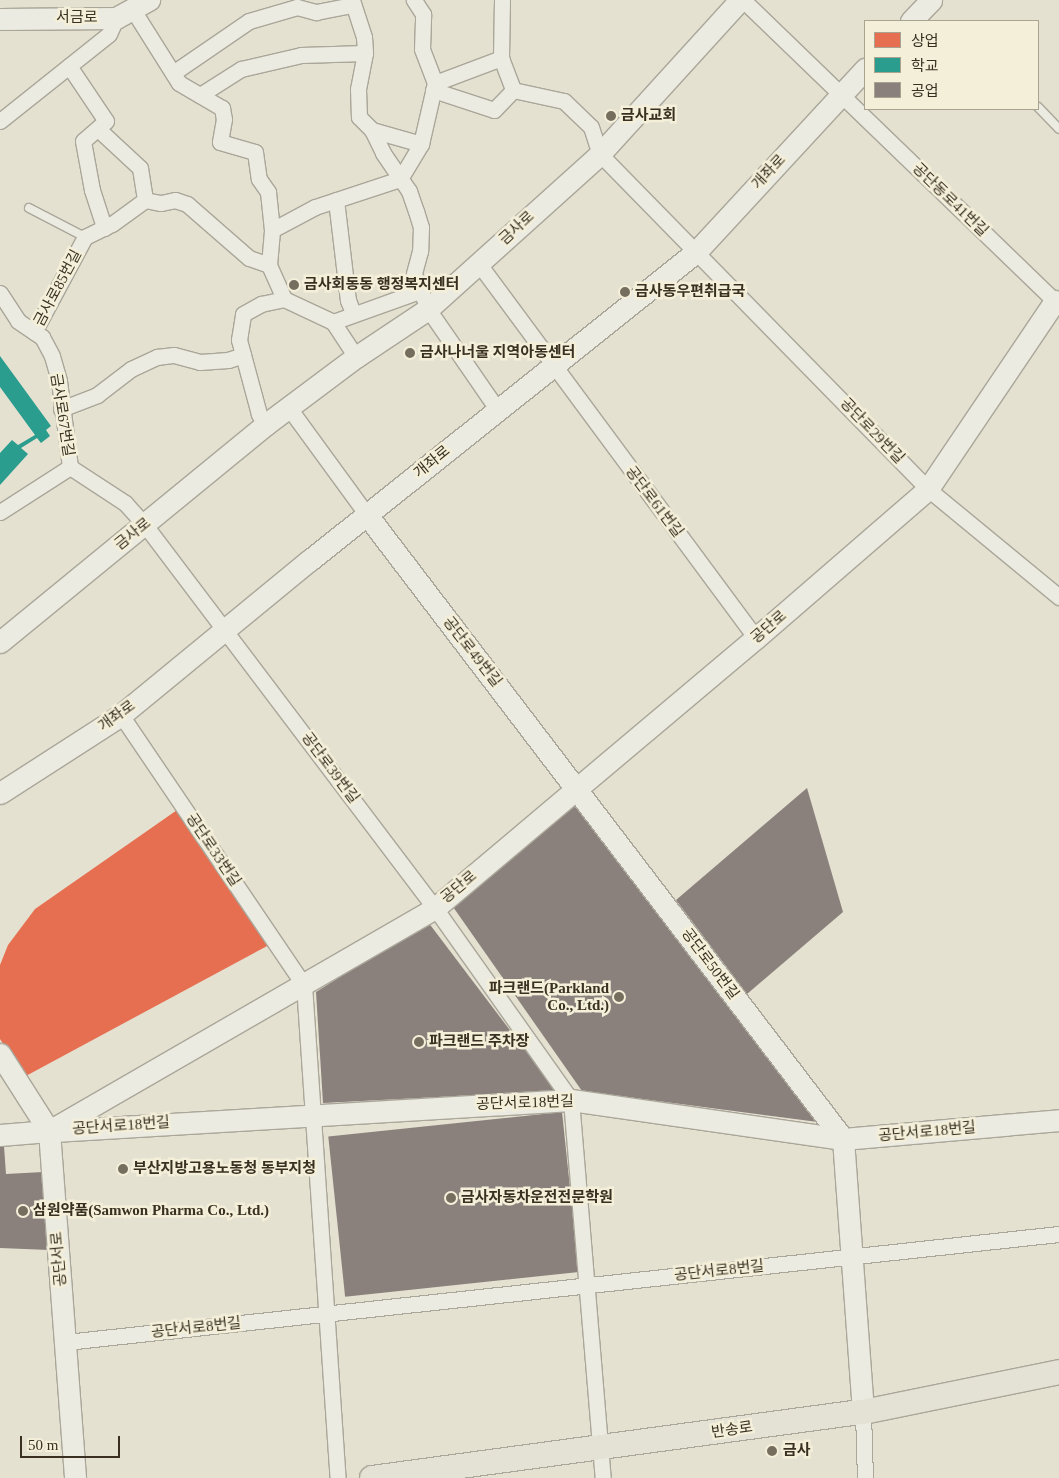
<!DOCTYPE html>
<html>
<head>
<meta charset="utf-8">
<style>
	body { margin:0 }
	#map { position:relative; width:1059px; height:1478px; overflow:hidden; background:#e4e1d1; font-family:"Times New Roman","Noto Sans KR",serif }
	div>[style] { position:absolute }
	[style*='--x'] { left:calc(var(--x)*1px); top:calc(var(--y)*1px); width:calc(var(--w)*1px); rotate:calc(var(--a)*1deg) }
	.shops>* { inset:0; background:#e76f51 }
	.schools>* { inset:0; background:#2a9d8f }
	.industry>* { inset:0; background:#8a817c; transform-origin:0 0 }
	.roads { filter:drop-shadow(1px 0 #aaa699) drop-shadow(-1px 0 #aaa699) drop-shadow(0 1px #aaa699) drop-shadow(0 -1px #aaa699) }
	.lane>* { height:8px; margin:-4px; padding:0 4px; transform-origin:4px; border-radius:4px; background:#ecebe2 }
	.street>* { height:15px; margin:-7.5px; padding:0 7.5px; transform-origin:7.5px; border-radius:7.5px; background:#ecebe2 }
	.secondary>* { height:21px; margin:-10.5px; padding:0 10.5px; transform-origin:10.5px; border-radius:10.5px; background:#ecebe2 }
	.primary>* { height:24px; margin:-12px; padding:0 12px; transform-origin:12px; border-radius:12px; background:#e4e2d4 }
	.dots>* { width:14px; height:14px; translate:-50% -50%; box-sizing:border-box; border:2px solid #f4efd9; border-radius:50% }
	span { translate:-50% -50%; white-space:nowrap; text-align:center; line-height:1.15; -webkit-text-stroke:5px #f4efd9; paint-order:stroke }
	.street-label { font-size:15px; color:#393021 }
	.poi-label { font-size:15px; color:#393021; font-weight:700 }
	.left { translate:0 -50%; text-align:left }
	.right { translate:-100% -50%; text-align:right }
	.legend { position:absolute; left:864px; top:20px; width:175px; height:90px; box-sizing:border-box; background:#f4efd9; border:1px solid #a9a38f; margin:0; padding:6px 9px; list-style:none; font-size:15px; color:#393021 }
	.legend li { display:flex; align-items:center; gap:10px; height:25px }
	.legend b { width:25px; border:1px solid #a9a38f }
	.scale { position:absolute; left:20px; top:1436px; width:100px; height:22px; box-sizing:border-box; border:2px solid #393021; border-top:0; padding-left:6px; font-size:15px; line-height:18px; white-space:nowrap; color:#393021; -webkit-text-stroke:4px #f4efd9; paint-order:stroke }
</style>
</head>
<body>
<div id="map">
	<div class="shops">
		<div style="clip-path:polygon(180px 808px,269px 945px,24px 1077px,0 1039px,0 965px,8px 945px,35px 909px)"></div>
	</div>
	<div class="schools">
		<div style="clip-path:polygon(0 356px,51px 426px,46px 430px,50px 436px,41px 443px,37px 438px,21px 448px,28px 454px,0 485px,0 453px,12px 440px,18px 445px,35px 435px,0 387px)"></div>
	</div>
	<div class="industry">
		<div style="clip-path:polygon(807px 788px,843px 912px,747px 994px,676px 900px)"></div>
		<div style="clip-path:polygon(574px 805px,818px 1122px,582px 1091px,451px 904px)"></div>
		<div style="clip-path:polygon(428px 922px,556px 1091px,323px 1103px,316px 992px)"></div>
		<div style="left:562px;top:1112px;width:161px;height:235px;rotate:84deg"></div>
		<div style="clip-path:polygon(4px 1146px,6px 1174px,43px 1172px,49px 1250px,0 1248px,0 1147px)"></div>
	</div>
	<div class="roads">
		<div class="lane">
			<div style="--x:1038;--y:107;--w:30;--a:46"></div>
			<div style="--x:29;--y:208;--w:63;--a:27.4"></div>
		</div>
		<div class="street">
			<div style="--x:352;--y:0;--w:39;--a:72"></div>
			<div style="--x:364;--y:37;--w:16;--a:86"></div>
			<div style="--x:365;--y:53;--w:37;--a:101"></div>
			<div style="--x:358;--y:89;--w:28;--a:88"></div>
			<div style="--x:359;--y:117;--w:18;--a:45"></div>
			<div style="--x:372;--y:130;--w:25;--a:64"></div>
			<div style="--x:383;--y:153;--w:46;--a:55.6"></div>
			<div style="--x:409;--y:191;--w:21;--a:71"></div>
			<div style="--x:416;--y:211;--w:17;--a:73"></div>
			<div style="--x:421;--y:227;--w:24;--a:92"></div>
			<div style="--x:420;--y:251;--w:24;--a:105"></div>
			<div style="--x:414;--y:274;--w:38;--a:68"></div>
			<div style="--x:428;--y:309;--w:121;--a:55.4"></div>
			<div style="--x:502;--y:0;--w:58;--a:91"></div>
			<div style="--x:501;--y:58;--w:34;--a:69"></div>
			<div style="--x:513;--y:90;--w:52;--a:12.2"></div>
			<div style="--x:564;--y:101;--w:37;--a:44"></div>
			<div style="--x:591;--y:127;--w:28;--a:72"></div>
			<div style="--x:600;--y:154;--w:469;--a:45.6"></div>
			<div style="--x:928;--y:489;--w:170;--a:39.5"></div>
			<div style="--x:743;--y:0;--w:439;--a:44"></div>
			<div style="--x:133;--y:10;--w:86;--a:57.8"></div>
			<div style="--x:179;--y:83;--w:50;--a:30.2"></div>
			<div style="--x:222;--y:108;--w:11;--a:80"></div>
			<div style="--x:224;--y:119;--w:23;--a:100"></div>
			<div style="--x:220;--y:142;--w:36;--a:16"></div>
			<div style="--x:255;--y:152;--w:27;--a:82"></div>
			<div style="--x:259;--y:179;--w:16;--a:55"></div>
			<div style="--x:268;--y:192;--w:38;--a:84"></div>
			<div style="--x:69;--y:66;--w:66;--a:56.1"></div>
			<div style="--x:106;--y:121;--w:30;--a:139"></div>
			<div style="--x:83;--y:141;--w:50;--a:79.6"></div>
			<div style="--x:92;--y:190;--w:40;--a:72"></div>
			<div style="--x:173;--y:73;--w:92;--a:-34.4"></div>
			<div style="--x:249;--y:21;--w:50;--a:-16.3"></div>
			<div style="--x:297;--y:7;--w:20;--a:15"></div>
			<div style="--x:316;--y:12;--w:38;--a:-11"></div>
			<div style="--x:435;--y:83;--w:71;--a:-20.7"></div>
			<div style="--x:433;--y:90;--w:64;--a:18.2"></div>
			<div style="--x:494;--y:110;--w:28;--a:-46"></div>
			<div style="--x:200;--y:95;--w:49;--a:-32.4"></div>
			<div style="--x:241;--y:69;--w:62;--a:-13.1"></div>
			<div style="--x:301;--y:55;--w:64;--a:-1.8"></div>
			<div style="--x:0;--y:121;--w:139;--a:-38.6"></div>
			<div style="--x:109;--y:34;--w:17;--a:-66"></div>
			<div style="--x:98;--y:129;--w:57;--a:42.9"></div>
			<div style="--x:140;--y:168;--w:32;--a:81"></div>
			<div style="--x:372;--y:130;--w:51;--a:15.9"></div>
			<div style="--x:145;--y:200;--w:16;--a:11"></div>
			<div style="--x:161;--y:203;--w:14;--a:-12"></div>
			<div style="--x:175;--y:200;--w:13;--a:18"></div>
			<div style="--x:187;--y:204;--w:82;--a:41.1"></div>
			<div style="--x:249;--y:258;--w:21;--a:19"></div>
			<div style="--x:269;--y:265;--w:35;--a:-85"></div>
			<div style="--x:272;--y:230;--w:49;--a:-28.1"></div>
			<div style="--x:315;--y:207;--w:89;--a:-18.2"></div>
			<div style="--x:400;--y:179;--w:41;--a:-59"></div>
			<div style="--x:421;--y:144;--w:63;--a:-77.1"></div>
			<div style="--x:435;--y:83;--w:36;--a:-111"></div>
			<div style="--x:422;--y:49;--w:35;--a:-88"></div>
			<div style="--x:423;--y:14;--w:17;--a:-123"></div>
			<div style="--x:336;--y:200;--w:101;--a:83.2"></div>
			<div style="--x:348;--y:300;--w:14;--a:69"></div>
			<div style="--x:479;--y:264;--w:465;--a:53.5"></div>
			<div style="--x:269;--y:265;--w:37;--a:66"></div>
			<div style="--x:284;--y:299;--w:54;--a:25.1"></div>
			<div style="--x:333;--y:322;--w:42;--a:56.7"></div>
			<div style="--x:0;--y:293;--w:33;--a:57"></div>
			<div style="--x:18;--y:321;--w:29;--a:34"></div>
			<div style="--x:42;--y:337;--w:21;--a:62"></div>
			<div style="--x:52;--y:356;--w:26;--a:74"></div>
			<div style="--x:59;--y:381;--w:87;--a:82.7"></div>
			<div style="--x:70;--y:467;--w:66;--a:33.2"></div>
			<div style="--x:125;--y:503;--w:30;--a:48"></div>
			<div style="--x:145;--y:525;--w:480;--a:52.9"></div>
			<div style="--x:435;--y:908;--w:235;--a:54.7"></div>
			<div style="--x:571;--y:1100;--w:379;--a:85.2"></div>
			<div style="--x:333;--y:322;--w:95;--a:-19.8"></div>
			<div style="--x:34;--y:332;--w:108;--a:-61.8"></div>
			<div style="--x:85;--y:237;--w:30;--a:-26"></div>
			<div style="--x:112;--y:224;--w:41;--a:-36"></div>
			<div style="--x:289;--y:408;--w:132;--a:53.9"></div>
			<div style="--x:61;--y:409;--w:39;--a:-21"></div>
			<div style="--x:97;--y:395;--w:43;--a:-37.4"></div>
			<div style="--x:131;--y:369;--w:29;--a:-25"></div>
			<div style="--x:157;--y:357;--w:17;--a:-7"></div>
			<div style="--x:174;--y:355;--w:27;--a:15"></div>
			<div style="--x:200;--y:362;--w:28;--a:-4"></div>
			<div style="--x:228;--y:360;--w:16;--a:-18"></div>
			<div style="--x:265;--y:425;--w:13;--a:-119"></div>
			<div style="--x:259;--y:414;--w:77;--a:-105.1"></div>
			<div style="--x:239;--y:340;--w:26;--a:-81"></div>
			<div style="--x:243;--y:314;--w:21;--a:-29"></div>
			<div style="--x:261;--y:304;--w:24;--a:-12"></div>
			<div style="--x:0;--y:512;--w:83;--a:-32.7"></div>
			<div style="--x:121;--y:715;--w:326;--a:55.9"></div>
			<div style="--x:304;--y:985;--w:494;--a:86.1"></div>
			<div style="--x:66;--y:1342;--w:999;--a:-6.21"></div>
			<div style="--x:863;--y:1412;--w:66;--a:88.3"></div>
		</div>
		<div class="secondary">
			<div style="--x:0;--y:19;--w:116;--a:-0.5"></div>
			<div style="--x:116;--y:18;--w:38;--a:-29"></div>
			<div style="--x:911;--y:21;--w:29;--a:-46"></div>
			<div style="--x:367;--y:515;--w:785;--a:52.66"></div>
			<div style="--x:843;--y:1139;--w:274;--a:85.8"></div>
			<div style="--x:0;--y:642;--w:343;--a:-39.3"></div>
			<div style="--x:265;--y:425;--w:114;--a:-36.8"></div>
			<div style="--x:356;--y:357;--w:87;--a:-33.7"></div>
			<div style="--x:428;--y:309;--w:229;--a:-42"></div>
			<div style="--x:598;--y:156;--w:211;--a:-47.7"></div>
			<div style="--x:0;--y:793;--w:144;--a:-32.8"></div>
			<div style="--x:121;--y:715;--w:244;--a:-39.4"></div>
			<div style="--x:310;--y:560;--w:495;--a:-38.6"></div>
			<div style="--x:697;--y:251;--w:248;--a:-47.3"></div>
			<div style="--x:0;--y:1054;--w:91;--a:57.5"></div>
			<div style="--x:49;--y:1131;--w:348;--a:85.7"></div>
			<div style="--x:54;--y:1131;--w:518;--a:-3.43"></div>
			<div style="--x:571;--y:1100;--w:275;--a:8.2"></div>
			<div style="--x:843;--y:1139;--w:217;--a:-5"></div>
			<div style="--x:0;--y:1135;--w:49;--a:-4.7"></div>
			<div style="--x:49;--y:1131;--w:446;--a:-30"></div>
			<div style="--x:435;--y:908;--w:419;--a:-40.1"></div>
			<div style="--x:756;--y:638;--w:228;--a:-40.9"></div>
			<div style="--x:928;--y:489;--w:227;--a:-56"></div>
		</div>
		<div class="primary">
			<div style="--x:372;--y:1478;--w:495;--a:-7.7"></div>
			<div style="--x:863;--y:1412;--w:200;--a:-11.5"></div>
		</div>
	</div>
	<div class="dots">
		<div style="left:611px;top:116px;background:#756e5f"></div>
		<div style="left:294px;top:285px;background:#756e5f"></div>
		<div style="left:625px;top:292px;background:#756e5f"></div>
		<div style="left:410px;top:353px;background:#756e5f"></div>
		<div style="left:619px;top:997px;background:#756e5f"></div>
		<div style="left:419px;top:1042px;background:#756e5f"></div>
		<div style="left:123px;top:1169px;background:#756e5f"></div>
		<div style="left:451px;top:1198px;background:#756e5f"></div>
		<div style="left:23px;top:1211px;background:#756e5f"></div>
		<div style="left:772px;top:1451px;background:#756e5f"></div>
	</div>
	<div class="street-label">
		<span style="left:77px;top:18px">서금로</span>
		<span style="left:769px;top:172px;rotate:-47deg">개좌로</span>
		<span style="left:950px;top:200px;rotate:44deg">공단동로41번길</span>
		<span style="left:517px;top:228px;rotate:-43deg">금사로</span>
		<span style="left:58px;top:288px;rotate:-62deg">금사로85번길</span>
		<span style="left:62px;top:415px;rotate:81deg">금사로67번길</span>
		<span style="left:872px;top:431px;rotate:46deg">공단로29번길</span>
		<span style="left:432px;top:462px;rotate:-39deg">개좌로</span>
		<span style="left:654px;top:502px;rotate:53deg">공단로61번길</span>
		<span style="left:133px;top:534px;rotate:-39deg">금사로</span>
		<span style="left:769px;top:627px;rotate:-41deg">공단로</span>
		<span style="left:472px;top:652px;rotate:52deg">공단로49번길</span>
		<span style="left:117px;top:716px;rotate:-36deg">개좌로</span>
		<span style="left:330px;top:768px;rotate:53deg">공단로39번길</span>
		<span style="left:213px;top:850px;rotate:56deg">공단로33번길</span>
		<span style="left:459px;top:887px;rotate:-40deg">공단로</span>
		<span style="left:710px;top:964px;rotate:53deg">공단로50번길</span>
		<span style="left:525px;top:1103px;rotate:-2deg">공단서로18번길</span>
		<span style="left:121px;top:1126px;rotate:-4deg">공단서로18번길</span>
		<span style="left:927px;top:1132px;rotate:-5deg">공단서로18번길</span>
		<span style="left:59px;top:1259px;rotate:-95deg">공단서로</span>
		<span style="left:719px;top:1271px;rotate:-6deg">공단서로8번길</span>
		<span style="left:196px;top:1328px;rotate:-6deg">공단서로8번길</span>
		<span style="left:732px;top:1430px;rotate:-8deg">반송로</span>
	</div>
	<div class="poi-label">
		<span class="left" style="left:621px;top:116px">금사교회</span>
		<span class="left" style="left:304px;top:285px">금사회동동 행정복지센터</span>
		<span class="left" style="left:635px;top:292px">금사동우편취급국</span>
		<span class="left" style="left:420px;top:353px">금사나너울 지역아동센터</span>
		<span class="right" style="left:609px;top:997px">파크랜드(Parkland<br>Co., Ltd.)</span>
		<span class="left" style="left:429px;top:1042px">파크랜드 주차장</span>
		<span class="left" style="left:133px;top:1169px">부산지방고용노동청 동부지청</span>
		<span class="left" style="left:461px;top:1198px">금사자동차운전전문학원</span>
		<span class="left" style="left:33px;top:1211px">삼원약품(Samwon Pharma Co., Ltd.)</span>
		<span class="left" style="left:783px;top:1451px">금사</span>
	</div>
	<ul class="legend">
	<li><b style="height:14px;background:#e76f51"></b>상업</li>
	<li><b style="height:14px;background:#2a9d8f"></b>학교</li>
	<li><b style="height:14px;background:#8a817c"></b>공업</li>
	</ul>
	<div class="scale">50 m</div>
</div>
</body>
</html>
